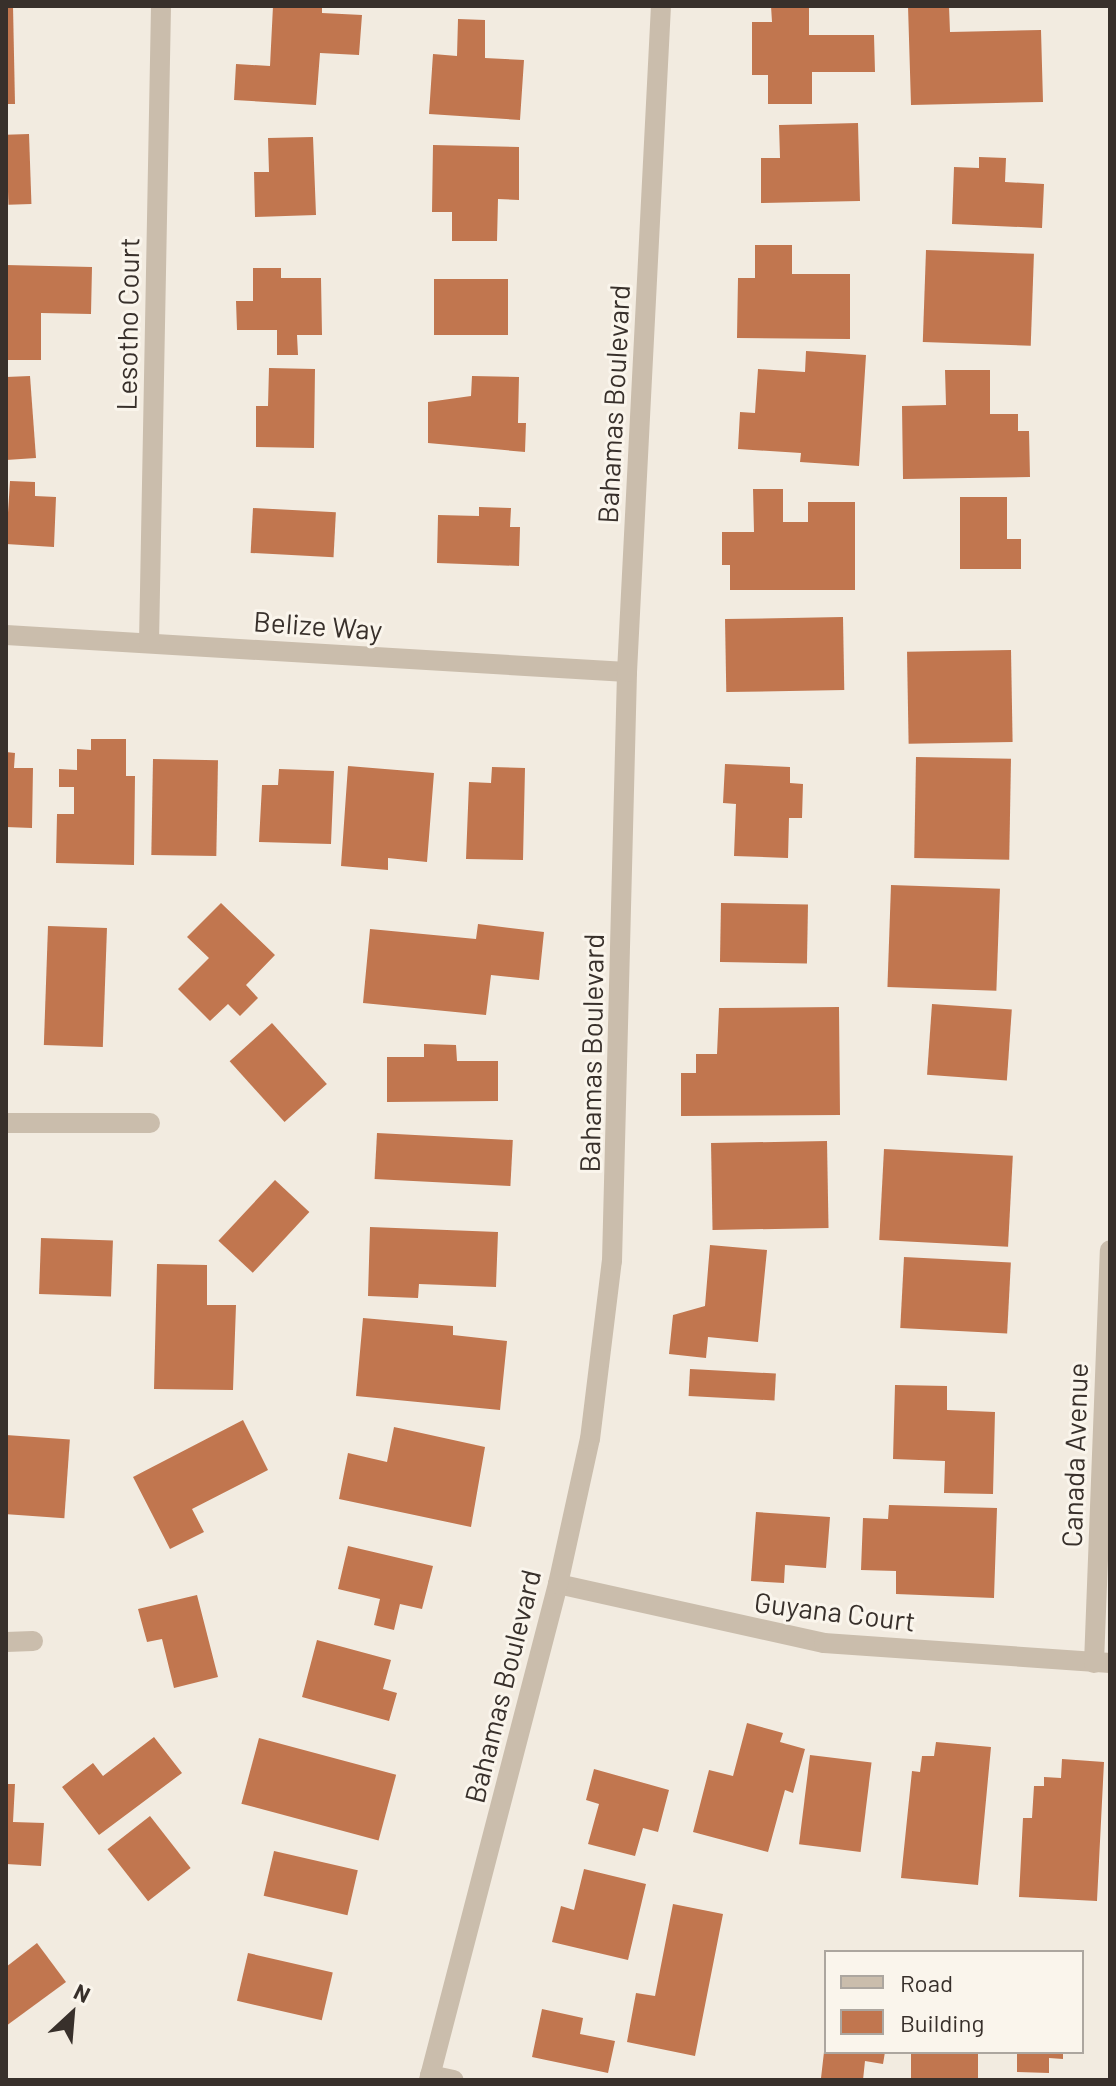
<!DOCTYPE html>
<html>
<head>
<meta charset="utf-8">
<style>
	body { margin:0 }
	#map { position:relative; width:1116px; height:2086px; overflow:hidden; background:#f2ebe0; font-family:Barlow,sans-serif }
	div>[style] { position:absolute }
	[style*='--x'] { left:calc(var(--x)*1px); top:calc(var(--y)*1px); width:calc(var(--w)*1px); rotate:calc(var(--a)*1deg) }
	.building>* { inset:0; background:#c1764f; transform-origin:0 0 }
	.minor>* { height:20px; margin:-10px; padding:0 10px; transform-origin:10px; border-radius:10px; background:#cabdac }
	span { translate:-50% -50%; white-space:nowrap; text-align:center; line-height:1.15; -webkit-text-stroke:6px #faf5ec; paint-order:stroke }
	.street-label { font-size:28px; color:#38302b }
	.frame { position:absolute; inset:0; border:8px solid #38302b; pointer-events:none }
	.legend { position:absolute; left:824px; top:1950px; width:260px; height:104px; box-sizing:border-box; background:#faf5ec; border:2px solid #aca69f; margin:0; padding:10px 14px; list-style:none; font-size:24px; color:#38302b }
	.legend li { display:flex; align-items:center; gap:16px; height:40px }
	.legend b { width:40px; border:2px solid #aca69f }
	.north { position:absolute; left:32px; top:1974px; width:80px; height:80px; -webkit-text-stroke:6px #faf5ec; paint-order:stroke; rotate:26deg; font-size:22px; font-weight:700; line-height:32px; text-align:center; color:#38302b }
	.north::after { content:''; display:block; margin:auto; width:28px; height:36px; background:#38302b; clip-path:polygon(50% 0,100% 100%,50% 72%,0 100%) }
</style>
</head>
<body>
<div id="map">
	<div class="building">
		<div style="clip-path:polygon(6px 6px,13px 6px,15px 104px,6px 104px)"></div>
		<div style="clip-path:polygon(273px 6px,322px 6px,322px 13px,362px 15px,359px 55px,320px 53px,316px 105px,234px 100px,236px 64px,270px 66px)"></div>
		<div style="clip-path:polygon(771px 6px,809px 6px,809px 35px,874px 35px,875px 72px,812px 72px,812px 104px,768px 104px,768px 75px,752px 75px,752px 22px,772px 22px)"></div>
		<div style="clip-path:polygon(908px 6px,949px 6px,950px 32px,1041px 30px,1043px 102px,911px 105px)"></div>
		<div style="clip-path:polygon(458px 19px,485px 20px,485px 58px,524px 60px,520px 120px,429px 114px,433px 54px,457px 56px)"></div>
		<div style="clip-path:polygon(858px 123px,860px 201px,761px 203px,761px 158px,780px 158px,779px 125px)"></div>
		<div style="left:29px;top:134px;width:70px;height:23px;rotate:88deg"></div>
		<div style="clip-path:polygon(313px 137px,316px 215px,255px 217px,254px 172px,269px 172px,268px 138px)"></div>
		<div style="clip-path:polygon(433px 145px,519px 147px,519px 200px,498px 199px,497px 241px,452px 241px,452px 212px,432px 212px)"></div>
		<div style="clip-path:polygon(979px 157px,1006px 158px,1005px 182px,1044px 184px,1042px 228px,952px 224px,954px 167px,979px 168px)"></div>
		<div style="clip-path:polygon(755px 245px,792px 245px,792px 274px,850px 274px,850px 339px,737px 338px,738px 278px,755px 278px)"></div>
		<div style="left:926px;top:250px;width:108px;height:92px;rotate:2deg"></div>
		<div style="clip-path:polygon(6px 265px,92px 267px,91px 314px,41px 313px,41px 360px,6px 360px)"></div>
		<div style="clip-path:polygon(253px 268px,281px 268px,281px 278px,321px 278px,322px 335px,297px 335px,298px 355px,277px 355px,277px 330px,237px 330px,236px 301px,253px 301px)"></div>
		<div style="left:434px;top:279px;width:74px;height:56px"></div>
		<div style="clip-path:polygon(806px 351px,866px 355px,859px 466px,800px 462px,801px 453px,738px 449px,740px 412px,755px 413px,758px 369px,805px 372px)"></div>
		<div style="clip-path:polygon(269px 368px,315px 369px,314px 448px,256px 447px,256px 406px,268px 406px)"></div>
		<div style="clip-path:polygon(945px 370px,990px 370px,990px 414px,1018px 414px,1018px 431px,1029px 431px,1030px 477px,903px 479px,902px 406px,946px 405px)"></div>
		<div style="clip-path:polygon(30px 376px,36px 458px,6px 460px,6px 377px)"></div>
		<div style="clip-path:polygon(472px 376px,519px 377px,518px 423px,526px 423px,525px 452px,428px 443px,428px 402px,471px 396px)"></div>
		<div style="clip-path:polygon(10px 481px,35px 482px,35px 496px,56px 497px,54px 547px,6px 544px)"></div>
		<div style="clip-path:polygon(753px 489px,783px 489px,783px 522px,808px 522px,808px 502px,855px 502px,855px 590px,730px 590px,730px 565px,722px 565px,722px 532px,754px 532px)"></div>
		<div style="clip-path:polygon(960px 497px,1007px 497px,1007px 539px,1021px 539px,1021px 569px,960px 569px)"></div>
		<div style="clip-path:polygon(479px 507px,511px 508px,510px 527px,520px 527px,519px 566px,437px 563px,438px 515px,479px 516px)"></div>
		<div style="left:253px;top:508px;width:83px;height:45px;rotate:3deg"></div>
		<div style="left:843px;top:617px;width:73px;height:118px;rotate:89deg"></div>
		<div style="left:1011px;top:650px;width:92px;height:104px;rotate:89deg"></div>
		<div style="clip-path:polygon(91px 739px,126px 739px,126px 776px,135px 776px,134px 865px,56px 863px,57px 814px,74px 814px,74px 787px,59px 787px,59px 769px,77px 770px,77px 749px,91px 750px)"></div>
		<div style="clip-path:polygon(6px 752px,15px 753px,14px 768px,33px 768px,32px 828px,6px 827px)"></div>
		<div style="left:916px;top:757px;width:95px;height:101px;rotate:1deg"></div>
		<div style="left:153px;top:759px;width:65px;height:96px;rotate:1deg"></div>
		<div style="clip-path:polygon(725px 764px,790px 767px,790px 783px,803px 784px,802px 818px,789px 818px,788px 858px,734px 856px,736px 804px,723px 803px)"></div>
		<div style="clip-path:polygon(348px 766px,434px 773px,427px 862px,388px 858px,388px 870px,341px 866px)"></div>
		<div style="clip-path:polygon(492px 767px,525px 768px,523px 860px,466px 859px,469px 782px,491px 783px)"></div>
		<div style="clip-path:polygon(279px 769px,334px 771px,331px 844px,259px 842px,262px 785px,278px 785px)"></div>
		<div style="left:891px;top:885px;width:109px;height:102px;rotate:2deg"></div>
		<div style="clip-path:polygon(221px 903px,275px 955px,246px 985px,258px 998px,240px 1016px,228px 1004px,210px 1021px,178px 989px,209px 958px,187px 937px)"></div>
		<div style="left:721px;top:903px;width:87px;height:59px;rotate:1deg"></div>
		<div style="clip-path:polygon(478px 924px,544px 932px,539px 980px,491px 975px,486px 1015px,363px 1003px,370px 929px,476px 939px)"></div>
		<div style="left:48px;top:926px;width:59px;height:119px;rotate:2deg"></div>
		<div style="left:932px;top:1004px;width:80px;height:71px;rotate:4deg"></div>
		<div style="clip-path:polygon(839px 1007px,840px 1115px,681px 1116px,681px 1073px,696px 1073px,696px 1054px,717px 1054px,719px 1008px)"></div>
		<div style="left:272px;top:1023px;width:82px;height:57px;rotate:48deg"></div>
		<div style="clip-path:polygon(424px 1044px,456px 1045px,457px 1061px,498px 1061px,498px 1101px,387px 1102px,387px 1057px,424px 1057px)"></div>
		<div style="left:377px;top:1133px;width:136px;height:46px;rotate:3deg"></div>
		<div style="left:827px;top:1141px;width:87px;height:116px;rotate:89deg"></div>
		<div style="left:884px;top:1149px;width:129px;height:91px;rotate:3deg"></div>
		<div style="left:275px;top:1180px;width:47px;height:83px;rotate:43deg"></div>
		<div style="clip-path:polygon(370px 1227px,498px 1232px,496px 1287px,419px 1284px,418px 1298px,368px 1296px)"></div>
		<div style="left:41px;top:1238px;width:72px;height:56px;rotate:2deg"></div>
		<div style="clip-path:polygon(710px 1245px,767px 1250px,758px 1342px,708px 1337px,706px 1358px,669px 1354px,673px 1315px,705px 1306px)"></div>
		<div style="left:904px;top:1257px;width:107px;height:71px;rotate:3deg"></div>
		<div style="clip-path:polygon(157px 1264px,207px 1265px,207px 1305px,236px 1305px,233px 1390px,154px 1389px)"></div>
		<div style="clip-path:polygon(363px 1318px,453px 1326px,453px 1335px,507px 1341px,500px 1410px,356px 1396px)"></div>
		<div style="left:690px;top:1369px;width:86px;height:27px;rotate:3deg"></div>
		<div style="clip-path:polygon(895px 1385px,947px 1386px,947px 1410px,995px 1412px,993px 1494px,944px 1493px,945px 1461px,893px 1459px)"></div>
		<div style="clip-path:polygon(243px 1420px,268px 1470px,192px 1509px,204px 1532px,170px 1549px,133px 1477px)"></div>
		<div style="clip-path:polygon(394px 1427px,485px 1447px,471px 1527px,339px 1499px,348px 1453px,387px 1462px)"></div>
		<div style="left:6px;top:1435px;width:64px;height:79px;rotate:4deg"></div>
		<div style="clip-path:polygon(889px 1505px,997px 1508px,994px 1598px,896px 1594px,896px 1571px,861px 1570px,863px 1518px,888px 1519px)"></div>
		<div style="clip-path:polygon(756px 1512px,830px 1517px,826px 1568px,785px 1565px,784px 1583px,751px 1581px)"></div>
		<div style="clip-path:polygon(348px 1546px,433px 1566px,422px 1609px,400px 1604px,394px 1630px,374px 1625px,380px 1599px,338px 1589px)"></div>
		<div style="clip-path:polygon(197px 1595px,218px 1677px,174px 1688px,162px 1639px,147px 1642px,138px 1609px)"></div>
		<div style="clip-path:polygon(317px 1640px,391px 1660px,383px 1689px,397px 1693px,389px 1721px,302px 1697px)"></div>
		<div style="clip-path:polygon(747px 1723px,783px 1733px,780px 1742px,805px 1749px,793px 1793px,785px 1790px,768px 1852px,693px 1832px,709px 1770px,733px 1776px)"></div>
		<div style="clip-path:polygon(154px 1737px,182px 1773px,99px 1835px,62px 1787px,93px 1763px,103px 1776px)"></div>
		<div style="left:259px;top:1738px;width:142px;height:68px;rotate:15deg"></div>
		<div style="clip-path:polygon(936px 1742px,991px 1747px,978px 1885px,901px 1878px,912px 1771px,920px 1772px,922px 1756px,934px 1756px)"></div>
		<div style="left:810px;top:1755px;width:62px;height:90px;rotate:7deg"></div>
		<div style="clip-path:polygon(1062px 1759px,1104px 1762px,1097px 1901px,1019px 1897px,1023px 1818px,1032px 1818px,1034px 1786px,1044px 1786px,1044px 1777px,1061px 1778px)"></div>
		<div style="clip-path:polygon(594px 1769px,669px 1790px,658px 1832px,643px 1828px,635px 1856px,588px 1844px,599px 1804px,586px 1800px)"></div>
		<div style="clip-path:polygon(6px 1784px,15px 1784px,13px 1822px,44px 1823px,41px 1866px,6px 1864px)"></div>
		<div style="left:150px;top:1816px;width:66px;height:54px;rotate:52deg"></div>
		<div style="left:274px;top:1851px;width:86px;height:46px;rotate:13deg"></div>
		<div style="clip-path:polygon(584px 1869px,646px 1884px,628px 1960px,552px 1942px,561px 1906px,574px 1910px)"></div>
		<div style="clip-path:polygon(673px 1904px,723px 1914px,695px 2056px,627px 2042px,636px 1993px,655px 1996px)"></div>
		<div style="clip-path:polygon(37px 1943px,66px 1982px,6px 2026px,6px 1967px)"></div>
		<div style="left:248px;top:1953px;width:87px;height:49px;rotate:13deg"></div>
		<div style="clip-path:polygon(542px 2009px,583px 2018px,580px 2034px,615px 2041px,608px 2073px,532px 2057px)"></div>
		<div style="clip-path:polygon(824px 2052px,885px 2052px,883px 2064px,865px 2061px,863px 2080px,821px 2078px)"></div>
		<div style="left:911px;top:2052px;width:67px;height:28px"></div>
		<div style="clip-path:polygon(1017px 2052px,1063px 2052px,1063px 2059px,1049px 2058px,1049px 2073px,1017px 2072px)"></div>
	</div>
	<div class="minor">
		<div style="--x:6;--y:635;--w:622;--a:3.41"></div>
		<div style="--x:149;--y:643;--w:637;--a:-88.92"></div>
		<div style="--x:6;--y:1123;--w:144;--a:0"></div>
		<div style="--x:558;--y:1584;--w:272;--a:12.5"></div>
		<div style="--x:824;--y:1643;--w:287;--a:4"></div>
		<div style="--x:6;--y:1642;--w:27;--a:-2"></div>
		<div style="--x:1094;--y:1663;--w:413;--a:-87.8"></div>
		<div style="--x:430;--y:2075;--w:24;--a:12"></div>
		<div style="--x:429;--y:2080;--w:513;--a:-75.42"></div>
		<div style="--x:558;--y:1584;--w:148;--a:-77.6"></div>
		<div style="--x:590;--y:1439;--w:179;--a:-83"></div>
		<div style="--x:612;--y:1261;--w:589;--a:-88.54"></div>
		<div style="--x:627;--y:672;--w:667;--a:-87.08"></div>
	</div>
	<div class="street-label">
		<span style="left:127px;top:324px;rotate:-89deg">Lesotho Court</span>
		<span style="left:613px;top:404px;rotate:-87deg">Bahamas Boulevard</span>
		<span style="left:318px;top:625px;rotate:4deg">Belize Way</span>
		<span style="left:591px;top:1053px;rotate:-89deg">Bahamas Boulevard</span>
		<span style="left:1074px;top:1455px;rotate:-88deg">Canada Avenue</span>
		<span style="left:835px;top:1611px;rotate:7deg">Guyana Court</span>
		<span style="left:502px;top:1686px;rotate:-76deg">Bahamas Boulevard</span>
	</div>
	<div class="frame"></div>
	<ul class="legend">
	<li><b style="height:10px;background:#cabdac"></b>Road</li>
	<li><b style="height:22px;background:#c1764f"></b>Building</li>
	</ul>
	<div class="north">N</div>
</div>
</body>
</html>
